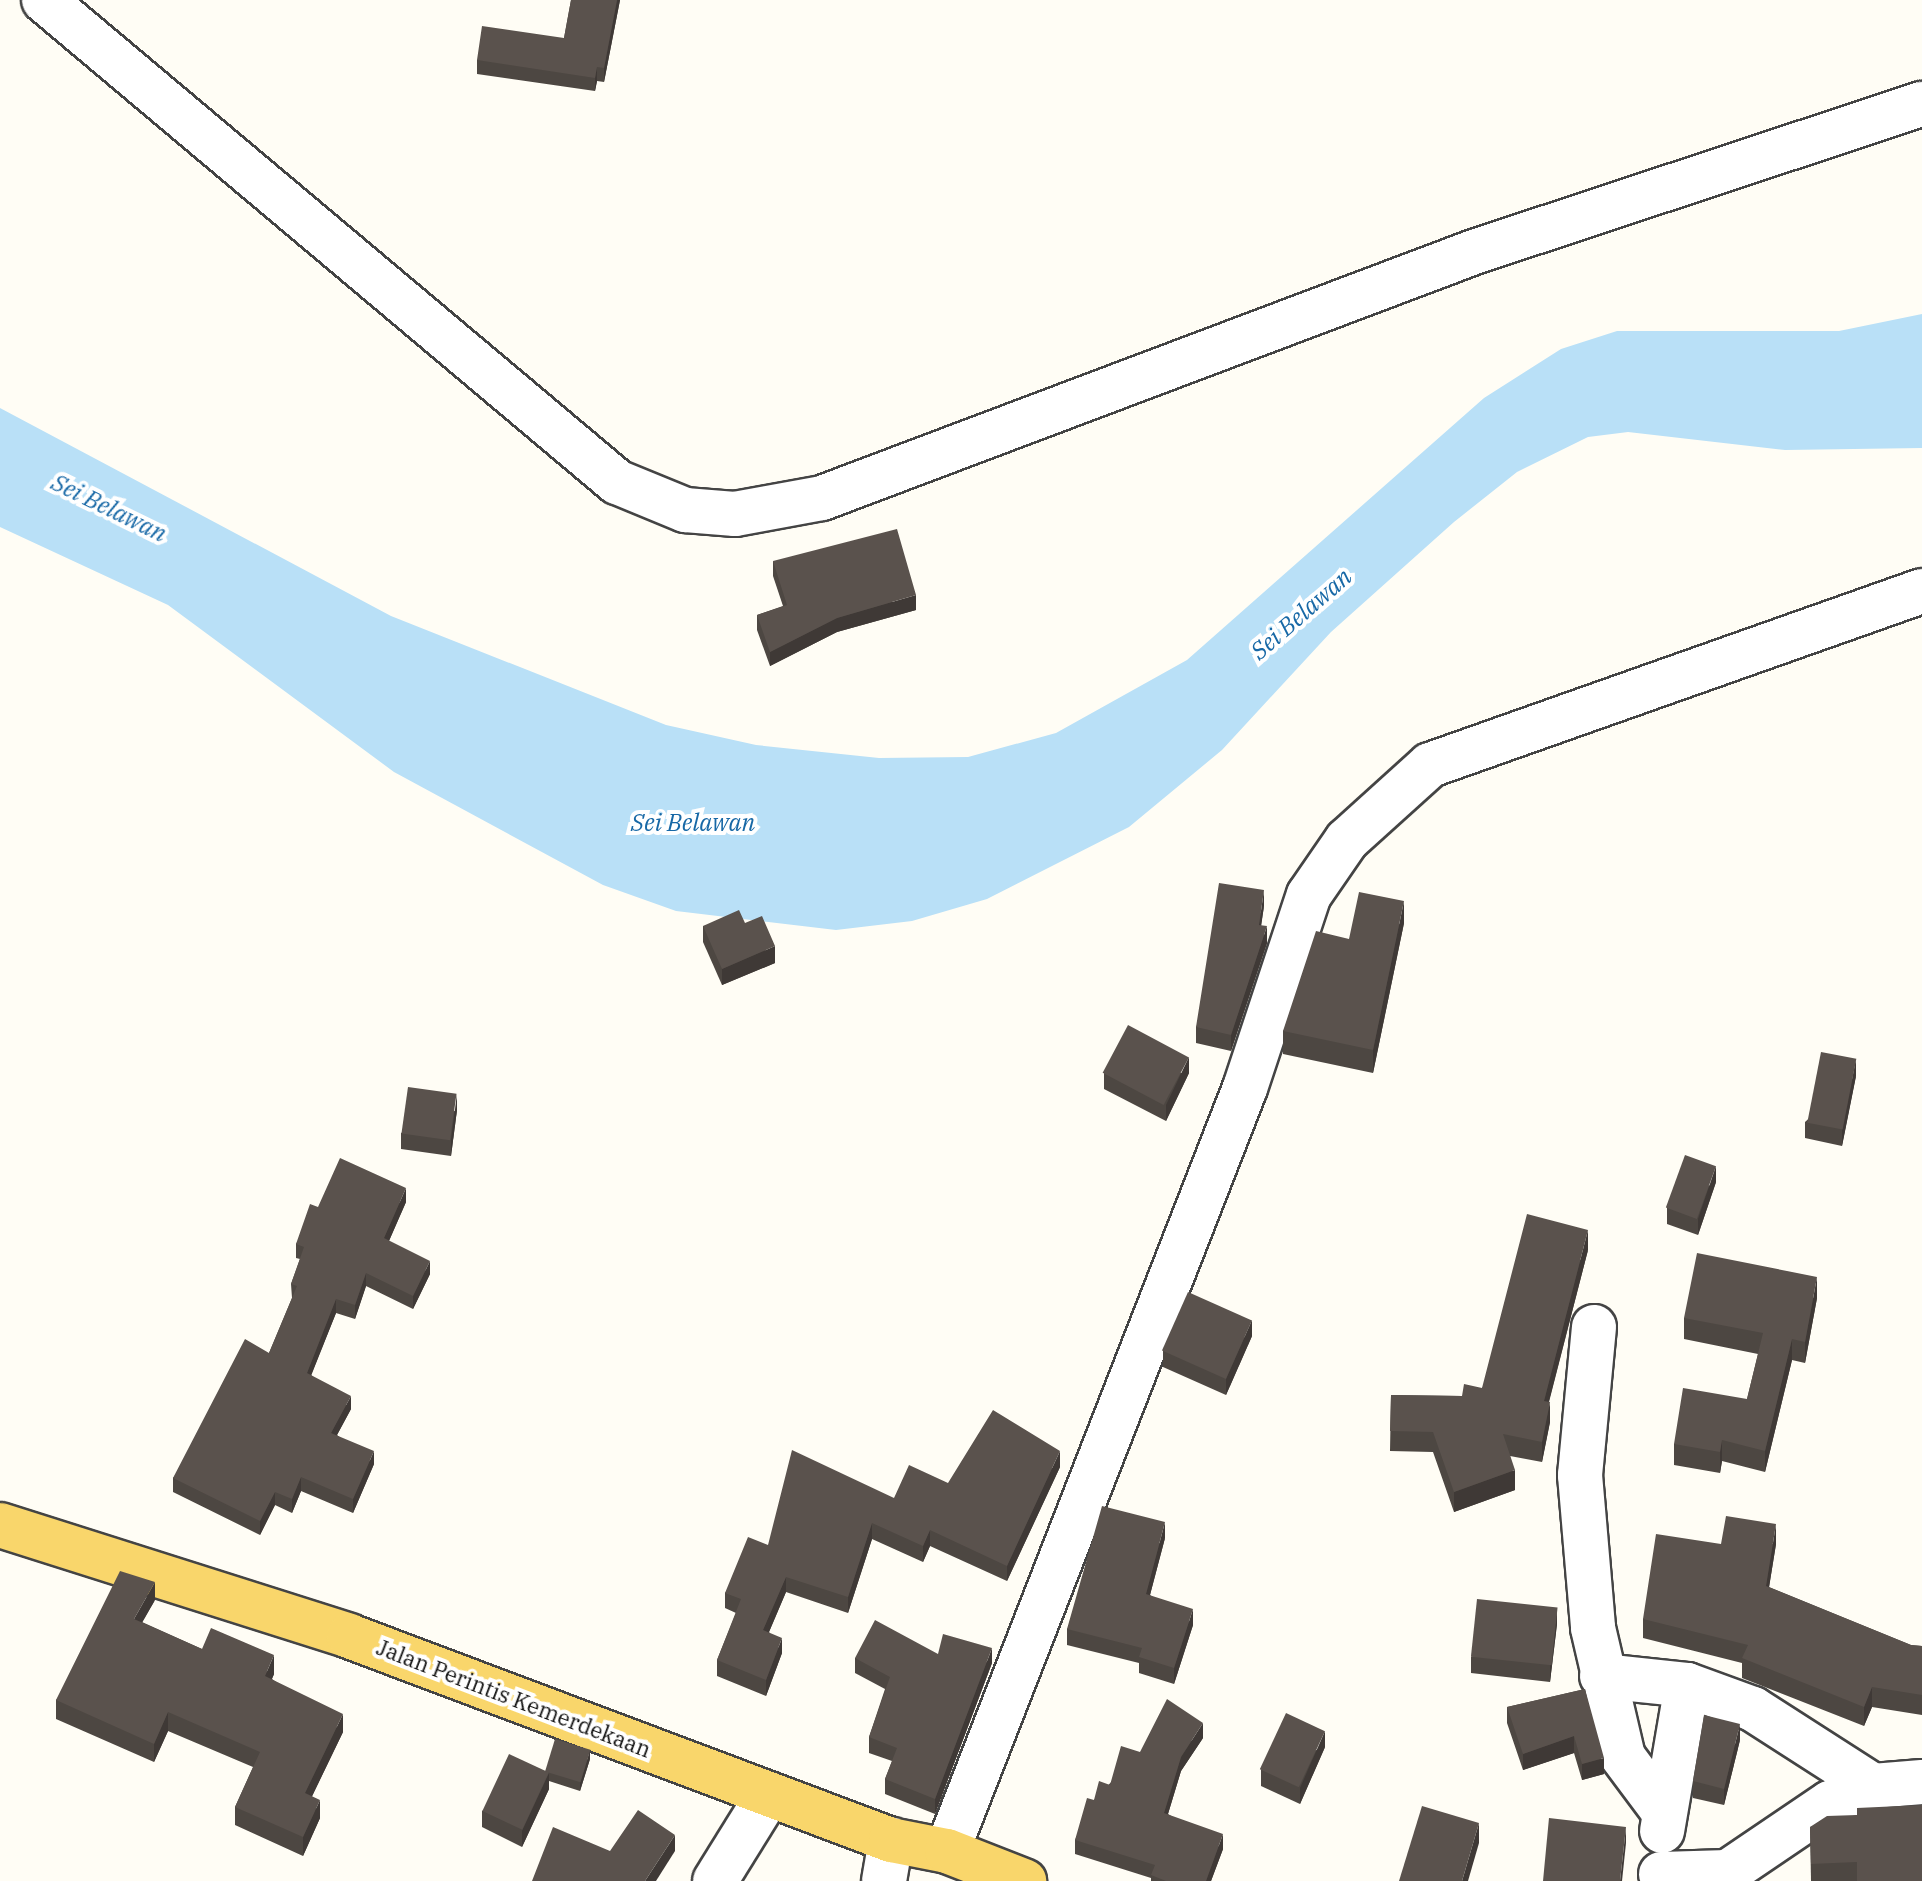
<!DOCTYPE html>
<html>
<head>
<meta charset="utf-8">
<style>
	body { margin:0 }
	#map { position:relative; width:1922px; height:1881px; overflow:hidden; background:#fffdf5; font-family:"IBM Plex Serif",serif }
	div>[style] { position:absolute }
	[style*='--x'] { left:calc(var(--x)*1px); top:calc(var(--y)*1px); width:calc(var(--w)*1px); rotate:calc(var(--a)*1deg) }
	.water>* { inset:0; background:#b9e0f7 }
	.roads { filter:drop-shadow(2px 0 #444) drop-shadow(-2px 0 #444) drop-shadow(0 2px #444) drop-shadow(0 -2px #444) }
	.minor>* { height:44px; margin:-22px; padding:0 22px; transform-origin:22px; border-radius:22px; background:#fff }
	.primary>* { height:44px; margin:-22px; padding:0 22px; transform-origin:22px; border-radius:22px; background:#f9d66b }
	.wall>* { inset:0; background:#4d4742 }
	.shaded-wall>* { inset:0; background:#3f3936 }
	.building>* { inset:0; background:#5a524d; transform-origin:0 0 }
	span { translate:-50% -50%; white-space:nowrap; text-align:center; line-height:1.15; -webkit-text-stroke:8px #fff; paint-order:stroke }
	.street-label { font-size:22px; color:#111 }
	.water-label { font-size:24px; color:#1768a6; font-style:italic }
</style>
</head>
<body>
<div id="map">
	<div class="water">
		<div style="clip-path:polygon(1922px 314px,1922px 448px,1785px 450px,1628px 432px,1588px 437px,1517px 472px,1454px 522px,1331px 632px,1222px 750px,1129px 827px,987px 899px,912px 921px,836px 930px,676px 911px,603px 885px,394px 772px,168px 605px,0 527px,0 408px,391px 616px,666px 725px,756px 745px,879px 758px,968px 757px,1056px 733px,1187px 660px,1484px 398px,1561px 349px,1617px 331px,1839px 331px)"></div>
	</div>
	<div class="roads">
		<div class="minor">
			<div style="--x:44;--y:0;--w:749;--a:40.07"></div>
			<div style="--x:617;--y:482;--w:74;--a:22.4"></div>
			<div style="--x:685;--y:510;--w:50;--a:4.6"></div>
			<div style="--x:735;--y:514;--w:88;--a:-10.4"></div>
			<div style="--x:822;--y:498;--w:697;--a:-20.67"></div>
			<div style="--x:1474;--y:252;--w:472;--a:-18.3"></div>
			<div style="--x:1594;--y:1327;--w:149;--a:95.4"></div>
			<div style="--x:1580;--y:1475;--w:154;--a:85.1"></div>
			<div style="--x:1593;--y:1628;--w:132;--a:76.9"></div>
			<div style="--x:1623;--y:1757;--w:69;--a:53.3"></div>
			<div style="--x:1602;--y:1676;--w:85;--a:6"></div>
			<div style="--x:1687;--y:1685;--w:148;--a:99.7"></div>
			<div style="--x:1687;--y:1685;--w:70;--a:20"></div>
			<div style="--x:1753;--y:1709;--w:143;--a:32.7"></div>
			<div style="--x:947;--y:1851;--w:819;--a:-68.67"></div>
			<div style="--x:1245;--y:1088;--w:203;--a:-71.7"></div>
			<div style="--x:1309;--y:895;--w:67;--a:-55.4"></div>
			<div style="--x:1347;--y:840;--w:112;--a:-42.1"></div>
			<div style="--x:1430;--y:765;--w:522;--a:-19.48"></div>
			<div style="--x:1661;--y:1874;--w:67;--a:-1.7"></div>
			<div style="--x:1728;--y:1872;--w:123;--a:-34.1"></div>
			<div style="--x:1830;--y:1803;--w:46;--a:-21.6"></div>
			<div style="--x:1873;--y:1786;--w:49;--a:-4.7"></div>
			<div style="--x:715;--y:1881;--w:102;--a:-58.2"></div>
			<div style="--x:884;--y:1881;--w:42;--a:-80.3"></div>
		</div>
		<div class="primary">
			<div style="--x:0;--y:1525;--w:366;--a:17.6"></div>
			<div style="--x:349;--y:1636;--w:579;--a:20.63"></div>
			<div style="--x:891;--y:1840;--w:57;--a:11.1"></div>
			<div style="--x:947;--y:1851;--w:83;--a:21.3"></div>
		</div>
	</div>
	<div class="wall">
		<div style="clip-path:polygon(571px 0,620px 0,604px 82px,597px 81px,595px 91px,477px 74px,477px 60px,564px 38px)"></div>
		<div style="clip-path:polygon(773px 561px,916px 610px,837px 632px,770px 666px,757px 630px,757px 615px,783px 606px,773px 576px)"></div>
		<div style="clip-path:polygon(1264px 906px,1261px 925px,1267px 943px,1231px 1051px,1196px 1043px,1196px 1027px)"></div>
		<div style="clip-path:polygon(745px 923px,775px 963px,722px 985px,703px 942px,703px 926px)"></div>
		<div style="clip-path:polygon(1404px 923px,1373px 1073px,1283px 1054px,1283px 1031px,1349px 939px)"></div>
		<div style="clip-path:polygon(1104px 1073px,1189px 1073px,1166px 1121px,1104px 1089px)"></div>
		<div style="clip-path:polygon(1856px 1076px,1842px 1146px,1805px 1138px,1805px 1122px)"></div>
		<div style="clip-path:polygon(457px 1110px,451px 1156px,401px 1149px,401px 1133px)"></div>
		<div style="clip-path:polygon(1716px 1182px,1698px 1235px,1667px 1224px,1667px 1208px)"></div>
		<div style="clip-path:polygon(406px 1202px,389px 1241px,430px 1274px,413px 1309px,366px 1286px,355px 1319px,336px 1313px,311px 1375px,351px 1409px,337px 1435px,374px 1464px,353px 1513px,301px 1491px,292px 1513px,275px 1505px,260px 1535px,173px 1492px,173px 1478px,269px 1353px,292px 1298px,291px 1284px,300px 1259px,296px 1258px,296px 1244px,318px 1207px)"></div>
		<div style="clip-path:polygon(1588px 1250px,1549px 1402px,1550px 1422px,1542px 1462px,1510px 1456px,1515px 1490px,1454px 1512px,1433px 1452px,1390px 1451px,1391px 1395px,1462px 1396px,1482px 1388px)"></div>
		<div style="clip-path:polygon(1817px 1298px,1805px 1363px,1792px 1360px,1765px 1472px,1722px 1461px,1720px 1473px,1674px 1465px,1674px 1444px,1747px 1399px,1758px 1354px,1684px 1339px,1684px 1318px)"></div>
		<div style="clip-path:polygon(1252px 1336px,1226px 1395px,1163px 1367px,1163px 1351px)"></div>
		<div style="clip-path:polygon(1060px 1467px,1007px 1581px,930px 1546px,923px 1562px,872px 1539px,848px 1613px,786px 1592px,769px 1632px,782px 1653px,766px 1696px,717px 1676px,717px 1660px,736px 1613px,725px 1608px,725px 1593px,768px 1545px,894px 1498px,948px 1483px)"></div>
		<div style="clip-path:polygon(1165px 1538px,1150px 1595px,1193px 1625px,1174px 1684px,1139px 1673px,1139px 1663px,1067px 1645px,1067px 1629px)"></div>
		<div style="clip-path:polygon(1721px 1544px,1776px 1544px,1769px 1587px,1911px 1645px,1922px 1646px,1922px 1715px,1872px 1707px,1864px 1726px,1742px 1678px,1742px 1663px,1643px 1638px,1643px 1619px)"></div>
		<div style="clip-path:polygon(155px 1600px,142px 1622px,202px 1649px,274px 1674px,272px 1679px,343px 1732px,312px 1796px,320px 1818px,303px 1856px,235px 1825px,235px 1807px,253px 1767px,168px 1731px,154px 1762px,56px 1719px,56px 1700px)"></div>
		<div style="clip-path:polygon(1557px 1624px,1550px 1682px,1471px 1673px,1471px 1657px)"></div>
		<div style="clip-path:polygon(938px 1654px,992px 1663px,935px 1814px,885px 1794px,885px 1779px,892px 1761px,869px 1753px,869px 1737px,885px 1689px,855px 1673px,855px 1658px)"></div>
		<div style="clip-path:polygon(1585px 1689px,1604px 1774px,1582px 1780px,1574px 1753px,1523px 1770px,1507px 1723px,1507px 1707px)"></div>
		<div style="clip-path:polygon(1203px 1738px,1181px 1771px,1168px 1814px,1223px 1849px,1211px 1881px,1151px 1881px,1151px 1878px,1075px 1854px,1075px 1840px,1094px 1800px,1140px 1752px)"></div>
		<div style="clip-path:polygon(1740px 1740px,1724px 1805px,1693px 1798px,1693px 1781px)"></div>
		<div style="clip-path:polygon(1325px 1747px,1300px 1804px,1261px 1786px,1261px 1770px)"></div>
		<div style="clip-path:polygon(590px 1759px,580px 1791px,549px 1781px,549px 1789px,522px 1847px,482px 1827px,482px 1811px,545px 1771px)"></div>
		<div style="clip-path:polygon(1857px 1815px,1922px 1881px,1811px 1881px,1810px 1827px)"></div>
	</div>
	<div class="shaded-wall">
		<div style="clip-path:polygon(617px 0,620px 0,604px 82px,604px 68px)"></div>
		<div style="clip-path:polygon(597px 67px,597px 81px,595px 91px,595px 78px)"></div>
		<div style="clip-path:polygon(916px 595px,916px 610px,837px 632px,770px 666px,770px 652px,837px 618px)"></div>
		<div style="clip-path:polygon(1264px 890px,1264px 906px,1259px 941px,1259px 925px)"></div>
		<div style="clip-path:polygon(1404px 901px,1404px 923px,1373px 1073px,1373px 1050px)"></div>
		<div style="clip-path:polygon(1267px 926px,1267px 943px,1231px 1051px,1231px 1035px)"></div>
		<div style="clip-path:polygon(775px 946px,775px 963px,722px 985px,722px 969px)"></div>
		<div style="clip-path:polygon(1189px 1057px,1189px 1073px,1166px 1121px,1166px 1105px)"></div>
		<div style="clip-path:polygon(1856px 1059px,1856px 1076px,1842px 1146px,1842px 1130px)"></div>
		<div style="clip-path:polygon(457px 1094px,457px 1110px,451px 1156px,451px 1140px)"></div>
		<div style="clip-path:polygon(1716px 1166px,1716px 1182px,1698px 1235px,1698px 1219px)"></div>
		<div style="clip-path:polygon(406px 1188px,406px 1202px,384px 1252px,384px 1238px)"></div>
		<div style="clip-path:polygon(1588px 1230px,1588px 1250px,1544px 1420px,1544px 1401px)"></div>
		<div style="clip-path:polygon(430px 1261px,430px 1274px,413px 1309px,413px 1296px)"></div>
		<div style="clip-path:polygon(366px 1273px,366px 1286px,355px 1319px,355px 1305px)"></div>
		<div style="clip-path:polygon(1817px 1277px,1817px 1298px,1805px 1363px,1805px 1342px)"></div>
		<div style="clip-path:polygon(336px 1299px,336px 1313px,307px 1386px,307px 1373px)"></div>
		<div style="clip-path:polygon(1252px 1320px,1252px 1336px,1226px 1395px,1226px 1379px)"></div>
		<div style="clip-path:polygon(1792px 1339px,1792px 1360px,1765px 1472px,1765px 1451px)"></div>
		<div style="clip-path:polygon(351px 1396px,351px 1409px,331px 1446px,331px 1433px)"></div>
		<div style="clip-path:polygon(1550px 1402px,1550px 1422px,1542px 1462px,1542px 1442px)"></div>
		<div style="clip-path:polygon(1722px 1440px,1722px 1461px,1720px 1473px,1720px 1452px)"></div>
		<div style="clip-path:polygon(374px 1451px,374px 1464px,353px 1513px,353px 1499px)"></div>
		<div style="clip-path:polygon(1060px 1451px,1060px 1467px,1007px 1581px,1007px 1566px)"></div>
		<div style="clip-path:polygon(1515px 1470px,1515px 1490px,1454px 1512px,1454px 1492px)"></div>
		<div style="clip-path:polygon(301px 1477px,301px 1491px,292px 1513px,292px 1499px)"></div>
		<div style="clip-path:polygon(275px 1492px,275px 1505px,260px 1535px,260px 1521px)"></div>
		<div style="clip-path:polygon(1165px 1522px,1165px 1538px,1146px 1610px,1146px 1594px)"></div>
		<div style="clip-path:polygon(872px 1523px,872px 1539px,848px 1613px,848px 1597px)"></div>
		<div style="clip-path:polygon(1776px 1524px,1776px 1544px,1766px 1606px,1766px 1586px)"></div>
		<div style="clip-path:polygon(930px 1530px,930px 1546px,923px 1562px,923px 1546px)"></div>
		<div style="clip-path:polygon(786px 1577px,786px 1592px,763px 1646px,763px 1630px)"></div>
		<div style="clip-path:polygon(155px 1582px,155px 1600px,134px 1637px,134px 1619px)"></div>
		<div style="clip-path:polygon(1557px 1608px,1557px 1624px,1550px 1682px,1550px 1666px)"></div>
		<div style="clip-path:polygon(1193px 1609px,1193px 1625px,1174px 1684px,1174px 1668px)"></div>
		<div style="clip-path:polygon(782px 1638px,782px 1653px,766px 1696px,766px 1680px)"></div>
		<div style="clip-path:polygon(992px 1648px,992px 1663px,935px 1814px,935px 1799px)"></div>
		<div style="clip-path:polygon(274px 1655px,274px 1674px,265px 1694px,265px 1676px)"></div>
		<div style="clip-path:polygon(1872px 1687px,1872px 1707px,1864px 1726px,1864px 1707px)"></div>
		<div style="clip-path:polygon(168px 1712px,168px 1731px,154px 1762px,154px 1744px)"></div>
		<div style="clip-path:polygon(343px 1714px,343px 1732px,305px 1811px,305px 1793px)"></div>
		<div style="clip-path:polygon(1203px 1723px,1203px 1738px,1181px 1771px,1164px 1827px,1164px 1813px,1181px 1757px)"></div>
		<div style="clip-path:polygon(1740px 1724px,1740px 1740px,1724px 1805px,1724px 1789px)"></div>
		<div style="clip-path:polygon(1325px 1731px,1325px 1747px,1300px 1804px,1300px 1788px)"></div>
		<div style="clip-path:polygon(1574px 1736px,1574px 1753px,1523px 1770px,1523px 1754px)"></div>
		<div style="clip-path:polygon(590px 1750px,590px 1759px,580px 1791px,580px 1783px)"></div>
		<div style="clip-path:polygon(1604px 1758px,1604px 1774px,1582px 1780px,1582px 1764px)"></div>
		<div style="clip-path:polygon(549px 1773px,549px 1789px,522px 1847px,522px 1831px)"></div>
		<div style="clip-path:polygon(320px 1800px,320px 1818px,303px 1856px,303px 1837px)"></div>
		<div style="clip-path:polygon(1479px 1823px,1479px 1843px,1468px 1881px,1462px 1881px)"></div>
		<div style="clip-path:polygon(1626px 1827px,1626px 1843px,1622px 1881px,1620px 1881px)"></div>
		<div style="clip-path:polygon(1223px 1834px,1223px 1849px,1211px 1881px,1206px 1881px)"></div>
		<div style="clip-path:polygon(675px 1835px,675px 1851px,656px 1881px,645px 1881px)"></div>
	</div>
	<div class="building">
		<div style="clip-path:polygon(571px 0,617px 0,604px 68px,597px 67px,595px 78px,477px 60px,482px 26px,564px 38px)"></div>
		<div style="clip-path:polygon(897px 529px,916px 595px,837px 618px,770px 652px,757px 615px,787px 605px,773px 561px)"></div>
		<div style="clip-path:polygon(1219px 883px,1264px 890px,1259px 925px,1267px 926px,1231px 1035px,1196px 1027px)"></div>
		<div style="clip-path:polygon(1359px 892px,1404px 901px,1373px 1050px,1283px 1031px,1316px 931px,1349px 939px)"></div>
		<div style="clip-path:polygon(739px 910px,745px 923px,762px 916px,775px 946px,722px 969px,703px 926px)"></div>
		<div style="left:1128px;top:1025px;width:69px;height:54px;rotate:28deg"></div>
		<div style="left:1821px;top:1052px;width:36px;height:72px;rotate:11deg"></div>
		<div style="left:408px;top:1087px;width:49px;height:47px;rotate:8deg"></div>
		<div style="left:1685px;top:1155px;width:33px;height:56px;rotate:20deg"></div>
		<div style="clip-path:polygon(340px 1158px,406px 1188px,384px 1238px,430px 1261px,413px 1296px,366px 1273px,355px 1305px,336px 1299px,307px 1373px,351px 1396px,331px 1433px,374px 1451px,353px 1499px,301px 1477px,292px 1499px,275px 1492px,260px 1521px,173px 1478px,245px 1339px,269px 1353px,297px 1286px,291px 1284px,304px 1247px,296px 1244px,310px 1204px,318px 1207px)"></div>
		<div style="clip-path:polygon(1527px 1214px,1588px 1230px,1544px 1401px,1550px 1402px,1542px 1442px,1503px 1434px,1515px 1470px,1454px 1492px,1433px 1432px,1390px 1431px,1391px 1395px,1462px 1396px,1464px 1384px,1482px 1388px)"></div>
		<div style="clip-path:polygon(1697px 1253px,1817px 1277px,1805px 1342px,1792px 1339px,1765px 1451px,1722px 1440px,1720px 1452px,1674px 1444px,1683px 1388px,1747px 1399px,1763px 1333px,1684px 1318px)"></div>
		<div style="left:1188px;top:1292px;width:70px;height:64px;rotate:24deg"></div>
		<div style="clip-path:polygon(993px 1410px,1060px 1451px,1007px 1566px,930px 1530px,923px 1546px,872px 1523px,848px 1597px,786px 1577px,763px 1630px,782px 1638px,766px 1680px,717px 1660px,741px 1599px,725px 1593px,748px 1537px,768px 1545px,792px 1450px,894px 1498px,909px 1465px,948px 1483px)"></div>
		<div style="clip-path:polygon(1102px 1506px,1165px 1522px,1146px 1594px,1193px 1609px,1174px 1668px,1139px 1657px,1142px 1648px,1067px 1629px)"></div>
		<div style="clip-path:polygon(1726px 1516px,1776px 1524px,1766px 1586px,1911px 1645px,1922px 1646px,1922px 1695px,1872px 1687px,1864px 1707px,1742px 1658px,1748px 1645px,1643px 1619px,1656px 1534px,1721px 1544px)"></div>
		<div style="clip-path:polygon(120px 1571px,155px 1582px,134px 1619px,202px 1649px,211px 1628px,274px 1655px,265px 1676px,343px 1714px,305px 1793px,320px 1800px,303px 1837px,235px 1807px,260px 1752px,168px 1712px,154px 1744px,56px 1700px)"></div>
		<div style="left:1477px;top:1599px;width:81px;height:58px;rotate:6deg"></div>
		<div style="clip-path:polygon(875px 1620px,938px 1654px,943px 1634px,992px 1648px,935px 1799px,885px 1779px,897px 1748px,869px 1737px,890px 1677px,855px 1658px)"></div>
		<div style="clip-path:polygon(1585px 1689px,1604px 1758px,1582px 1764px,1574px 1736px,1523px 1754px,1507px 1707px)"></div>
		<div style="clip-path:polygon(1167px 1699px,1203px 1723px,1181px 1757px,1164px 1813px,1223px 1834px,1206px 1881px,1166px 1881px,1151px 1875px,1155px 1865px,1075px 1840px,1087px 1798px,1094px 1800px,1099px 1781px,1110px 1785px,1121px 1746px,1140px 1752px)"></div>
		<div style="left:1286px;top:1713px;width:43px;height:62px;rotate:25deg"></div>
		<div style="clip-path:polygon(1704px 1715px,1740px 1724px,1724px 1789px,1693px 1781px)"></div>
		<div style="left:555px;top:1739px;width:37px;height:34px;rotate:17deg"></div>
		<div style="left:509px;top:1754px;width:44px;height:63px;rotate:25deg"></div>
		<div style="clip-path:polygon(1922px 1805px,1922px 1881px,1857px 1881px,1857px 1862px,1811px 1864px,1810px 1827px,1827px 1816px,1857px 1815px,1857px 1808px)"></div>
		<div style="clip-path:polygon(1422px 1806px,1479px 1823px,1462px 1881px,1399px 1881px)"></div>
		<div style="clip-path:polygon(638px 1810px,675px 1835px,645px 1881px,532px 1881px,553px 1827px,610px 1851px)"></div>
		<div style="clip-path:polygon(1549px 1818px,1626px 1827px,1620px 1881px,1543px 1881px)"></div>
	</div>
	<div class="street-label">
		<span style="left:514px;top:1698px;rotate:21deg">Jalan Perintis Kemerdekaan</span>
	</div>
	<div class="water-label">
		<span style="left:109px;top:508px;rotate:26deg">Sei Belawan</span>
		<span style="left:1301px;top:614px;rotate:-41deg">Sei Belawan</span>
		<span style="left:693px;top:823px">Sei Belawan</span>
	</div>
</div>
</body>
</html>
